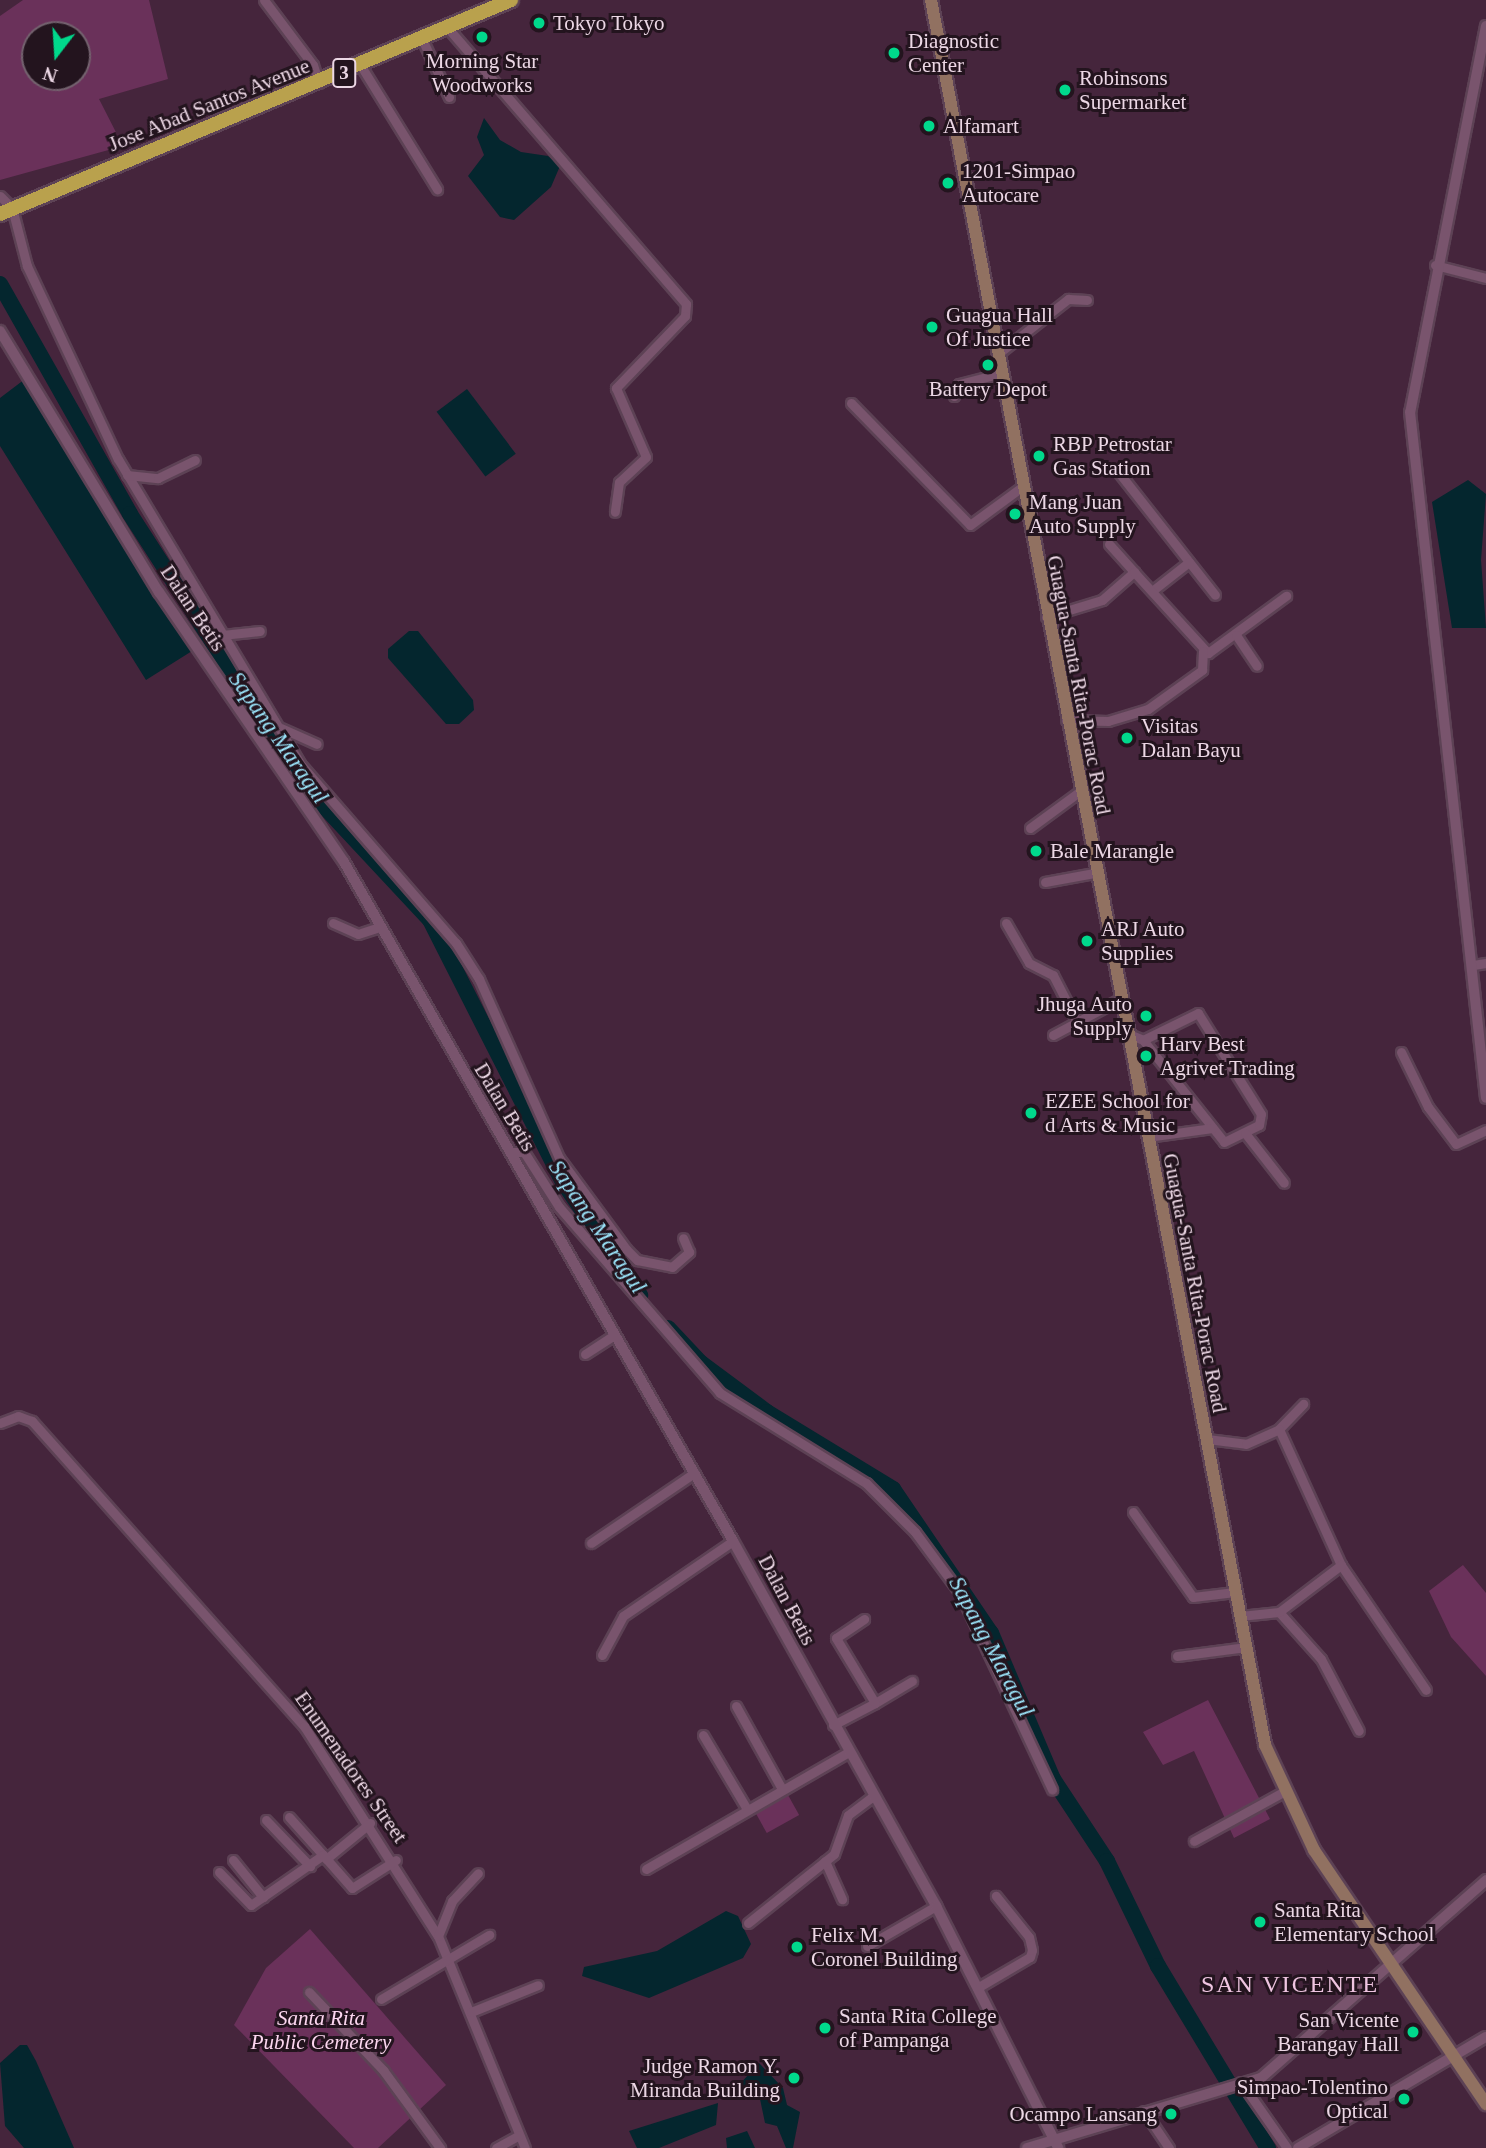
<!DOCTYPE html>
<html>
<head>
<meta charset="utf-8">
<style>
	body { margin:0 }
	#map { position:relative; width:1486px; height:2148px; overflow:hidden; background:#45253c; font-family:Georgia,serif }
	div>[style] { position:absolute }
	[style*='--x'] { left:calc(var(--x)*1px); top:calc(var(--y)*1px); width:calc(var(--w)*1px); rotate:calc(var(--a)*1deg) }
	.green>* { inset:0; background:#6a315a; transform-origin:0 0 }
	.water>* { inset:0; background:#04262e; transform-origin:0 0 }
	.river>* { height:16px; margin:-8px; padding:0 8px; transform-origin:8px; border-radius:8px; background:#04262e }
	.roads { filter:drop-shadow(2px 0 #5d4255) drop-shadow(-2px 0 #5d4255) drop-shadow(0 2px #5d4255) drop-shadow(0 -2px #5d4255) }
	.minor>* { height:9px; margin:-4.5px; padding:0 4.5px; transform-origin:4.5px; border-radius:4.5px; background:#79546d }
	.tertiary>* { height:10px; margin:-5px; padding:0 5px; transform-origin:5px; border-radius:5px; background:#79546d }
	.secondary>* { height:12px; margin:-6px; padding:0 6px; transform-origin:6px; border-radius:6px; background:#917161 }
	.trunk>* { height:14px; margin:-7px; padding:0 7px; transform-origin:7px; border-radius:7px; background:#b9a14d }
	.dots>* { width:19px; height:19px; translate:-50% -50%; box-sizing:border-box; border:4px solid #23141e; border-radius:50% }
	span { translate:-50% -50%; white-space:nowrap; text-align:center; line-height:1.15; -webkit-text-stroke:6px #23141e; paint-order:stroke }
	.shield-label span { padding:2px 5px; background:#23141e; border:2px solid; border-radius:5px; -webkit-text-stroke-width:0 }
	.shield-label { font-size:19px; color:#ecd7e5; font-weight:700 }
	.poi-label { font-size:21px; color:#ecd7e5 }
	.left { translate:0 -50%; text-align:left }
	.right { translate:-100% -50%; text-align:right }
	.street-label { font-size:21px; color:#ecd7e5 }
	.park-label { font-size:21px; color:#fcd6ef; font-style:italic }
	.water-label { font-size:23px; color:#9ce6fc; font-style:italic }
	.quarter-label { font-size:24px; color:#efc5e1; letter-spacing:2px }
	.north { position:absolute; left:21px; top:21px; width:70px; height:70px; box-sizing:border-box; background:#23141e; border:2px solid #73626e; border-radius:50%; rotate:197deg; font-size:19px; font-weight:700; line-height:28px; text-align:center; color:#ecd7e5 }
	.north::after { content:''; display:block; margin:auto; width:24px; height:32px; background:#00d98c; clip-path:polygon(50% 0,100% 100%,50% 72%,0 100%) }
</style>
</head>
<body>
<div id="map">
	<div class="green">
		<div style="clip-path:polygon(evenodd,23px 0,149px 0,168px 79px,99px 99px,123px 146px,0 180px,0 16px,23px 0,35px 35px,77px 35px,77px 77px,35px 77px,35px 35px)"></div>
		<div style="clip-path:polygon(1463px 1565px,1486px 1593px,1486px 1676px,1451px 1637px,1429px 1591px)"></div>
		<div style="clip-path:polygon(1208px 1700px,1270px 1819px,1234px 1838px,1194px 1751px,1163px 1765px,1143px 1732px)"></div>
		<div style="left:788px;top:1795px;width:23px;height:37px;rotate:61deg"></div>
		<div style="clip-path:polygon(310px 1929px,446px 2085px,378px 2148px,354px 2148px,234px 2025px,266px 1968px)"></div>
	</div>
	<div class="water">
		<div style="clip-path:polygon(484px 118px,500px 140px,521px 152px,548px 156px,560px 166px,551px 187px,514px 220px,500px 217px,468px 176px,484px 155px,477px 137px)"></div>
		<div style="clip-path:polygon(29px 376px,124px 547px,192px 651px,146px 680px,0 446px,0 398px)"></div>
		<div style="left:467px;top:389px;width:81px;height:38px;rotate:53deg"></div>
		<div style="clip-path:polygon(1468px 480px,1486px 494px,1481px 560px,1486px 628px,1452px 628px,1432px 502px)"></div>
		<div style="clip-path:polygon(409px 631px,418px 631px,473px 700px,474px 710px,459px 724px,446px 724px,388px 658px,388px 649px)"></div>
		<div style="clip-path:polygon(726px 1911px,738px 1916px,751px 1944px,743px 1958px,649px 1998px,582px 1976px,584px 1967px,657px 1951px)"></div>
		<div style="clip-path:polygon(20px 2045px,27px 2045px,36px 2061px,74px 2148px,24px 2148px,5px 2126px,0 2063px)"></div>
		<div style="clip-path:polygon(759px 2063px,783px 2088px,787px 2105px,800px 2112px,793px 2148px,786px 2148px,777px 2126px,765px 2123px,760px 2099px,739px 2085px)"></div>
		<div style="clip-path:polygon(718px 2103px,716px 2125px,659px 2148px,637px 2148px,629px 2131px)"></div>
		<div style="clip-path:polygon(747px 2131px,755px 2148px,727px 2148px,726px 2138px)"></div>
	</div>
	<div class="river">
		<div style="--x:0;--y:284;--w:264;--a:60.5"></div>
		<div style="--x:130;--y:514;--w:325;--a:57.2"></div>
		<div style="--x:306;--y:787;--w:182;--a:47"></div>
		<div style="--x:430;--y:920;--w:294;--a:63.1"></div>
		<div style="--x:563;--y:1182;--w:137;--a:55.7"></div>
		<div style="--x:668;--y:1328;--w:48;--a:46.7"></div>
		<div style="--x:701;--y:1363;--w:82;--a:36.6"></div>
		<div style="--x:767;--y:1412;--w:148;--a:31.4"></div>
		<div style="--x:893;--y:1489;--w:174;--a:55.8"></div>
		<div style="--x:991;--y:1633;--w:159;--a:67"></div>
		<div style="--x:1053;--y:1779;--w:98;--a:56.6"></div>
		<div style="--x:1107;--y:1861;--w:117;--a:64.1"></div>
		<div style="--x:1158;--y:1966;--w:213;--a:58.9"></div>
	</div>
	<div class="roads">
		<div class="minor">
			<div style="--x:264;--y:0;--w:81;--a:53"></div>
			<div style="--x:313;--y:65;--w:19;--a:72"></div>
			<div style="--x:447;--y:27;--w:366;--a:49.2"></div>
			<div style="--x:686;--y:304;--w:12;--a:95"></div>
			<div style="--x:685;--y:316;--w:100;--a:133.8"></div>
			<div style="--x:616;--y:388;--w:75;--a:66.5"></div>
			<div style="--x:646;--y:457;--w:37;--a:137"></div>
			<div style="--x:619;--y:482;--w:30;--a:98"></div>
			<div style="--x:422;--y:39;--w:64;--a:65"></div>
			<div style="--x:361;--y:66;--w:145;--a:58.3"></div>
			<div style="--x:0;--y:196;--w:17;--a:45"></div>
			<div style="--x:12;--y:208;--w:60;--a:75.5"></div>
			<div style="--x:27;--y:266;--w:213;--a:64.8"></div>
			<div style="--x:118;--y:459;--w:358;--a:59.1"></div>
			<div style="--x:302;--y:766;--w:235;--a:49"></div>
			<div style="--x:456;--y:943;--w:43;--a:57.4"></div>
			<div style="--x:479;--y:979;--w:196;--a:65.9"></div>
			<div style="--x:559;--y:1158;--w:113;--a:53.6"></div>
			<div style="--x:626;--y:1249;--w:16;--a:45"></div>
			<div style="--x:637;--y:1260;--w:36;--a:11"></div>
			<div style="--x:672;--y:1267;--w:23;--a:-41"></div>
			<div style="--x:689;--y:1252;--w:15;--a:-113"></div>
			<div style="--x:1435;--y:265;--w:53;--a:14.3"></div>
			<div style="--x:999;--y:353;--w:88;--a:-38"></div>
			<div style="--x:1068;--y:299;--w:19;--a:3"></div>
			<div style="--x:954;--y:396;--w:13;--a:-67"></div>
			<div style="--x:959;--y:384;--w:44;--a:-14.3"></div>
			<div style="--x:851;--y:403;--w:170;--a:45.7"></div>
			<div style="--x:970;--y:525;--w:64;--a:-36.2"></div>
			<div style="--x:1116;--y:469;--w:160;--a:51.8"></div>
			<div style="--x:127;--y:475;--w:31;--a:6"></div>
			<div style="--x:158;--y:478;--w:41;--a:-25.9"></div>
			<div style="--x:1109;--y:544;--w:38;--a:48"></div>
			<div style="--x:1152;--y:591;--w:47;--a:-38.1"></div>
			<div style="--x:1046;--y:617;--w:59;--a:-16.9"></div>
			<div style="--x:1102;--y:600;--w:43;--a:-41.2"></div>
			<div style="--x:1134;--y:572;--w:110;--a:47.6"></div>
			<div style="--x:1208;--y:653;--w:97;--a:-36.2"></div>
			<div style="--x:222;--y:635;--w:38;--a:-6"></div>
			<div style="--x:1236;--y:635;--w:37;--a:56"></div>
			<div style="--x:1066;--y:720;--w:42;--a:1.4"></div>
			<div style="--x:1108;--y:721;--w:42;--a:-16.7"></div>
			<div style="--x:1148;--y:709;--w:67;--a:-35.8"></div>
			<div style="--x:1202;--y:670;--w:19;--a:-87"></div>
			<div style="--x:281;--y:728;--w:39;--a:24"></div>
			<div style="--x:1030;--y:828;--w:61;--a:-36.3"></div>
			<div style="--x:1045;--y:882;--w:50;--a:-10.4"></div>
			<div style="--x:333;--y:923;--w:27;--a:24"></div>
			<div style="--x:358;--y:934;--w:23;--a:-18"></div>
			<div style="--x:1006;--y:923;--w:46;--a:60.1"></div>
			<div style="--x:1029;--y:963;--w:27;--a:27"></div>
			<div style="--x:1053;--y:975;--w:51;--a:62.9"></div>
			<div style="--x:1473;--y:965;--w:13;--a:-9"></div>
			<div style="--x:1126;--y:1033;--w:18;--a:22"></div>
			<div style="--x:1143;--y:1040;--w:130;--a:51.5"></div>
			<div style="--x:1224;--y:1142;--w:39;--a:-26"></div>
			<div style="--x:1259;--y:1125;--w:11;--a:-80"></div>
			<div style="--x:1261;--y:1114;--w:119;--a:-122"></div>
			<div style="--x:1198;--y:1013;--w:61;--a:153.9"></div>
			<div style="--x:1053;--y:1035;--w:74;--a:-28.3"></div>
			<div style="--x:1401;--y:1052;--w:61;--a:63.9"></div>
			<div style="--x:1428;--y:1107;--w:46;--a:52.9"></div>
			<div style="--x:1456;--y:1144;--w:33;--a:-25"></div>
			<div style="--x:1245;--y:1133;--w:63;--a:52"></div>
			<div style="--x:1147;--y:1137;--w:66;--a:-7.9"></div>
			<div style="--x:510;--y:1152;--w:14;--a:0"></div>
			<div style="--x:524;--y:1152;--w:65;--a:57.5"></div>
			<div style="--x:559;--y:1207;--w:246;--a:49.1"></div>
			<div style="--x:720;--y:1393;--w:172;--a:31.7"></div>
			<div style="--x:866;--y:1483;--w:69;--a:45"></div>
			<div style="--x:915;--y:1532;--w:76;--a:53.6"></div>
			<div style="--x:960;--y:1593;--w:217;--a:64.9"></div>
			<div style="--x:585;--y:1354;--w:31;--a:-33"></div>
			<div style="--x:0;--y:1423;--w:19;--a:-21"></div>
			<div style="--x:18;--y:1416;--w:15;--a:20"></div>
			<div style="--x:32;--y:1421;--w:409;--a:48.3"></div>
			<div style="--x:304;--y:1726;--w:249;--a:57.5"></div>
			<div style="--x:438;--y:1936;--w:229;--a:67.7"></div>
			<div style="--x:1279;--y:1429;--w:35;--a:-46"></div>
			<div style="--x:1207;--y:1439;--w:39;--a:7"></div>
			<div style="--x:1246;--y:1444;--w:36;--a:-24"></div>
			<div style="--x:1279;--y:1429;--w:149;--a:65.5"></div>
			<div style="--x:1341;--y:1565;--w:151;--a:55.8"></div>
			<div style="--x:1133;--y:1512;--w:104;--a:54.8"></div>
			<div style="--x:1193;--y:1597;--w:42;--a:-6.8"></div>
			<div style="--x:591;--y:1543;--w:125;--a:-34.2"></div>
			<div style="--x:1279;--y:1612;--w:63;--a:48.2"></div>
			<div style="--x:1321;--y:1659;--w:81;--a:62.2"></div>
			<div style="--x:1240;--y:1616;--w:39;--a:-6"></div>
			<div style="--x:1279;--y:1612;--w:78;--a:-37.2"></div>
			<div style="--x:602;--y:1655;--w:44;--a:-61.7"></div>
			<div style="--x:623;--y:1616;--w:133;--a:-34.3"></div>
			<div style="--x:1177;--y:1656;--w:70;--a:-7.4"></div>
			<div style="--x:875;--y:1703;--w:43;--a:-30.7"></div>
			<div style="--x:736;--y:1706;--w:95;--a:61"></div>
			<div style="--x:833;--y:1725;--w:47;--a:-27.6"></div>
			<div style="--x:875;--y:1703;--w:76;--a:-121"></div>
			<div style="--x:836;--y:1638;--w:34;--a:-34"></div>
			<div style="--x:703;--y:1735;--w:86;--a:59.3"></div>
			<div style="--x:289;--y:1817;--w:51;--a:48.2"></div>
			<div style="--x:266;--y:1820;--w:64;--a:46.3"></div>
			<div style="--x:1194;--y:1841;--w:104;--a:-28.8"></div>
			<div style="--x:326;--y:1859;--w:57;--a:-39.3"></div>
			<div style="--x:233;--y:1860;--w:48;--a:51"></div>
			<div style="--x:825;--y:1861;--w:42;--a:65.9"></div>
			<div style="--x:646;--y:1869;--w:234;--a:-30"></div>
			<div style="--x:219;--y:1872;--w:46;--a:45.9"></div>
			<div style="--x:251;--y:1905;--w:88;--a:-34.8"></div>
			<div style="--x:323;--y:1855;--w:44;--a:48.7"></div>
			<div style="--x:352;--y:1888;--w:52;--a:-32.5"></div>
			<div style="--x:748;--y:1923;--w:110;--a:-38.7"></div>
			<div style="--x:834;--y:1854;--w:41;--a:-70.3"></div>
			<div style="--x:848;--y:1815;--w:31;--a:-37"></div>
			<div style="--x:438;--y:1936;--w:38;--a:-68"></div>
			<div style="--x:452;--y:1901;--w:38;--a:-47"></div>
			<div style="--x:867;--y:1946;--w:80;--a:-30.1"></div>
			<div style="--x:977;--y:1988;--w:61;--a:-30.3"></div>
			<div style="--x:1030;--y:1957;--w:7;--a:-74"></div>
			<div style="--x:1032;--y:1950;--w:13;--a:-103"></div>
			<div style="--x:1029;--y:1937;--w:53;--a:-128.8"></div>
			<div style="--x:309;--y:1992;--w:108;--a:46.5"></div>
			<div style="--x:383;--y:2070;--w:97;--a:53.8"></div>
			<div style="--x:381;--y:1999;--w:126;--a:-30.7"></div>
			<div style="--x:471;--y:2012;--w:72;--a:-21.9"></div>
			<div style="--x:1241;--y:2082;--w:80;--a:55.1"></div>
			<div style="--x:1144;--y:2111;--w:45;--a:56"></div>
			<div style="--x:496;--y:2148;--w:26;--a:-29"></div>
		</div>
		<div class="tertiary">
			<div style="--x:1486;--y:26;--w:393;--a:101.1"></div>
			<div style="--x:1410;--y:412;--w:690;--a:83.68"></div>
			<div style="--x:0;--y:331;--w:306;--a:58.7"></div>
			<div style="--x:159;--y:592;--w:327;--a:55.6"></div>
			<div style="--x:344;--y:862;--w:783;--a:60.19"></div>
			<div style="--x:733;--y:1541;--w:418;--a:60.9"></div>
			<div style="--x:936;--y:1906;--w:271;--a:63.2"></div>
			<div style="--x:1027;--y:2148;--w:244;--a:-16.7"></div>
			<div style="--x:1261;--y:2078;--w:300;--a:-41.3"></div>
			<div style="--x:1298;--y:2148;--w:218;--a:-30.6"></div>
		</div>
		<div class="secondary">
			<div style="--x:931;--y:0;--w:1777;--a:79.16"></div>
			<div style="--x:1265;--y:1745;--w:116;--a:65"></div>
			<div style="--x:1314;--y:1850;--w:307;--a:55.9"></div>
		</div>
		<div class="trunk">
			<div style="--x:0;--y:214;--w:554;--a:-22.72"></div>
		</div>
	</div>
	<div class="dots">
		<div style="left:539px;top:23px;background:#00d98c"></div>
		<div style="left:482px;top:37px;background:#00d98c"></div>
		<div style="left:894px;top:53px;background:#00d98c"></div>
		<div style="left:1065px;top:90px;background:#00d98c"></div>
		<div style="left:929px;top:126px;background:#00d98c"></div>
		<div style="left:948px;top:183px;background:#00d98c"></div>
		<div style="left:932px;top:327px;background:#00d98c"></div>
		<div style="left:988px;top:365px;background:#00d98c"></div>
		<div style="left:1039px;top:456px;background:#00d98c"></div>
		<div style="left:1015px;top:514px;background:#00d98c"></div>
		<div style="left:1127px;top:738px;background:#00d98c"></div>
		<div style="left:1036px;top:851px;background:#00d98c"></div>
		<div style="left:1087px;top:941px;background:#00d98c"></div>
		<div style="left:1146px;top:1016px;background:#00d98c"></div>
		<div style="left:1146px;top:1056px;background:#00d98c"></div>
		<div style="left:1031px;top:1113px;background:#00d98c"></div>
		<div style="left:1260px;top:1922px;background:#00d98c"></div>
		<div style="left:797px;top:1947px;background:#00d98c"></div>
		<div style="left:825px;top:2028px;background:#00d98c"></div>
		<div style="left:1413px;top:2032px;background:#00d98c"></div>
		<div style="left:794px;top:2078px;background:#00d98c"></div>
		<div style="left:1404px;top:2099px;background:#00d98c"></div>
		<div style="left:1171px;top:2114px;background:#00d98c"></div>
	</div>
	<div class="shield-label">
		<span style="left:344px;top:73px">3</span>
	</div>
	<div class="poi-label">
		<span class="left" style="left:553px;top:23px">Tokyo Tokyo</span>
		<span class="left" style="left:908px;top:53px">Diagnostic<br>Center</span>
		<span style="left:482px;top:73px">Morning Star<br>Woodworks</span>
		<span class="left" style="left:1079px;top:90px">Robinsons<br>Supermarket</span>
		<span class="left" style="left:943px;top:126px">Alfamart</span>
		<span class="left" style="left:962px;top:183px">1201-Simpao<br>Autocare</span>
		<span class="left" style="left:946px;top:327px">Guagua Hall<br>Of Justice</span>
		<span style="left:988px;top:389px">Battery Depot</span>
		<span class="left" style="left:1053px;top:456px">RBP Petrostar<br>Gas Station</span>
		<span class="left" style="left:1029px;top:514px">Mang Juan<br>Auto Supply</span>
		<span class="left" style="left:1141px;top:738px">Visitas<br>Dalan Bayu</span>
		<span class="left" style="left:1050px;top:851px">Bale Marangle</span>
		<span class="left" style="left:1101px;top:941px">ARJ Auto<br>Supplies</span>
		<span class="right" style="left:1132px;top:1016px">Jhuga Auto<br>Supply</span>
		<span class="left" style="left:1160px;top:1056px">Harv Best<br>Agrivet Trading</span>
		<span class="left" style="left:1045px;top:1113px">EZEE School for<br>d Arts &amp; Music</span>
		<span class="left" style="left:1274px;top:1922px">Santa Rita<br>Elementary School</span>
		<span class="left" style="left:811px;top:1947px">Felix M.<br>Coronel Building</span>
		<span class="left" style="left:839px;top:2028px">Santa Rita College<br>of Pampanga</span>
		<span class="right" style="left:1399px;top:2032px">San Vicente<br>Barangay Hall</span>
		<span class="right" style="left:780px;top:2078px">Judge Ramon Y.<br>Miranda Building</span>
		<span class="right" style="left:1388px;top:2099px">Simpao-Tolentino<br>Optical</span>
		<span class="right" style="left:1157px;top:2114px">Ocampo Lansang</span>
	</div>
	<div class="street-label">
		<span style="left:209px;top:105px;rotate:-22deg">Jose Abad Santos Avenue</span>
		<span style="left:193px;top:608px;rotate:56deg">Dalan Betis</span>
		<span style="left:1079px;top:685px;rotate:79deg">Guagua-Santa Rita-Porac Road</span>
		<span style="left:505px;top:1107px;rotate:59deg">Dalan Betis</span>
		<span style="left:1195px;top:1283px;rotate:79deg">Guagua-Santa Rita-Porac Road</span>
		<span style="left:787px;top:1600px;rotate:62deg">Dalan Betis</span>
		<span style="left:351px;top:1767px;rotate:55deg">Enumenadores Street</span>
	</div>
	<div class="park-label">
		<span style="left:321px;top:2030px">Santa Rita<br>Public Cemetery</span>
	</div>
	<div class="water-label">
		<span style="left:278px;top:738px;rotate:55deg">Sapang Maragul</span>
		<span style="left:597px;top:1227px;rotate:56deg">Sapang Maragul</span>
		<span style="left:991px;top:1647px;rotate:62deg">Sapang Maragul</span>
	</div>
	<div class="quarter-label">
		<span style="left:1290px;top:1985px">SAN VICENTE</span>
	</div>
	<div class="north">N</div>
</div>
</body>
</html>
